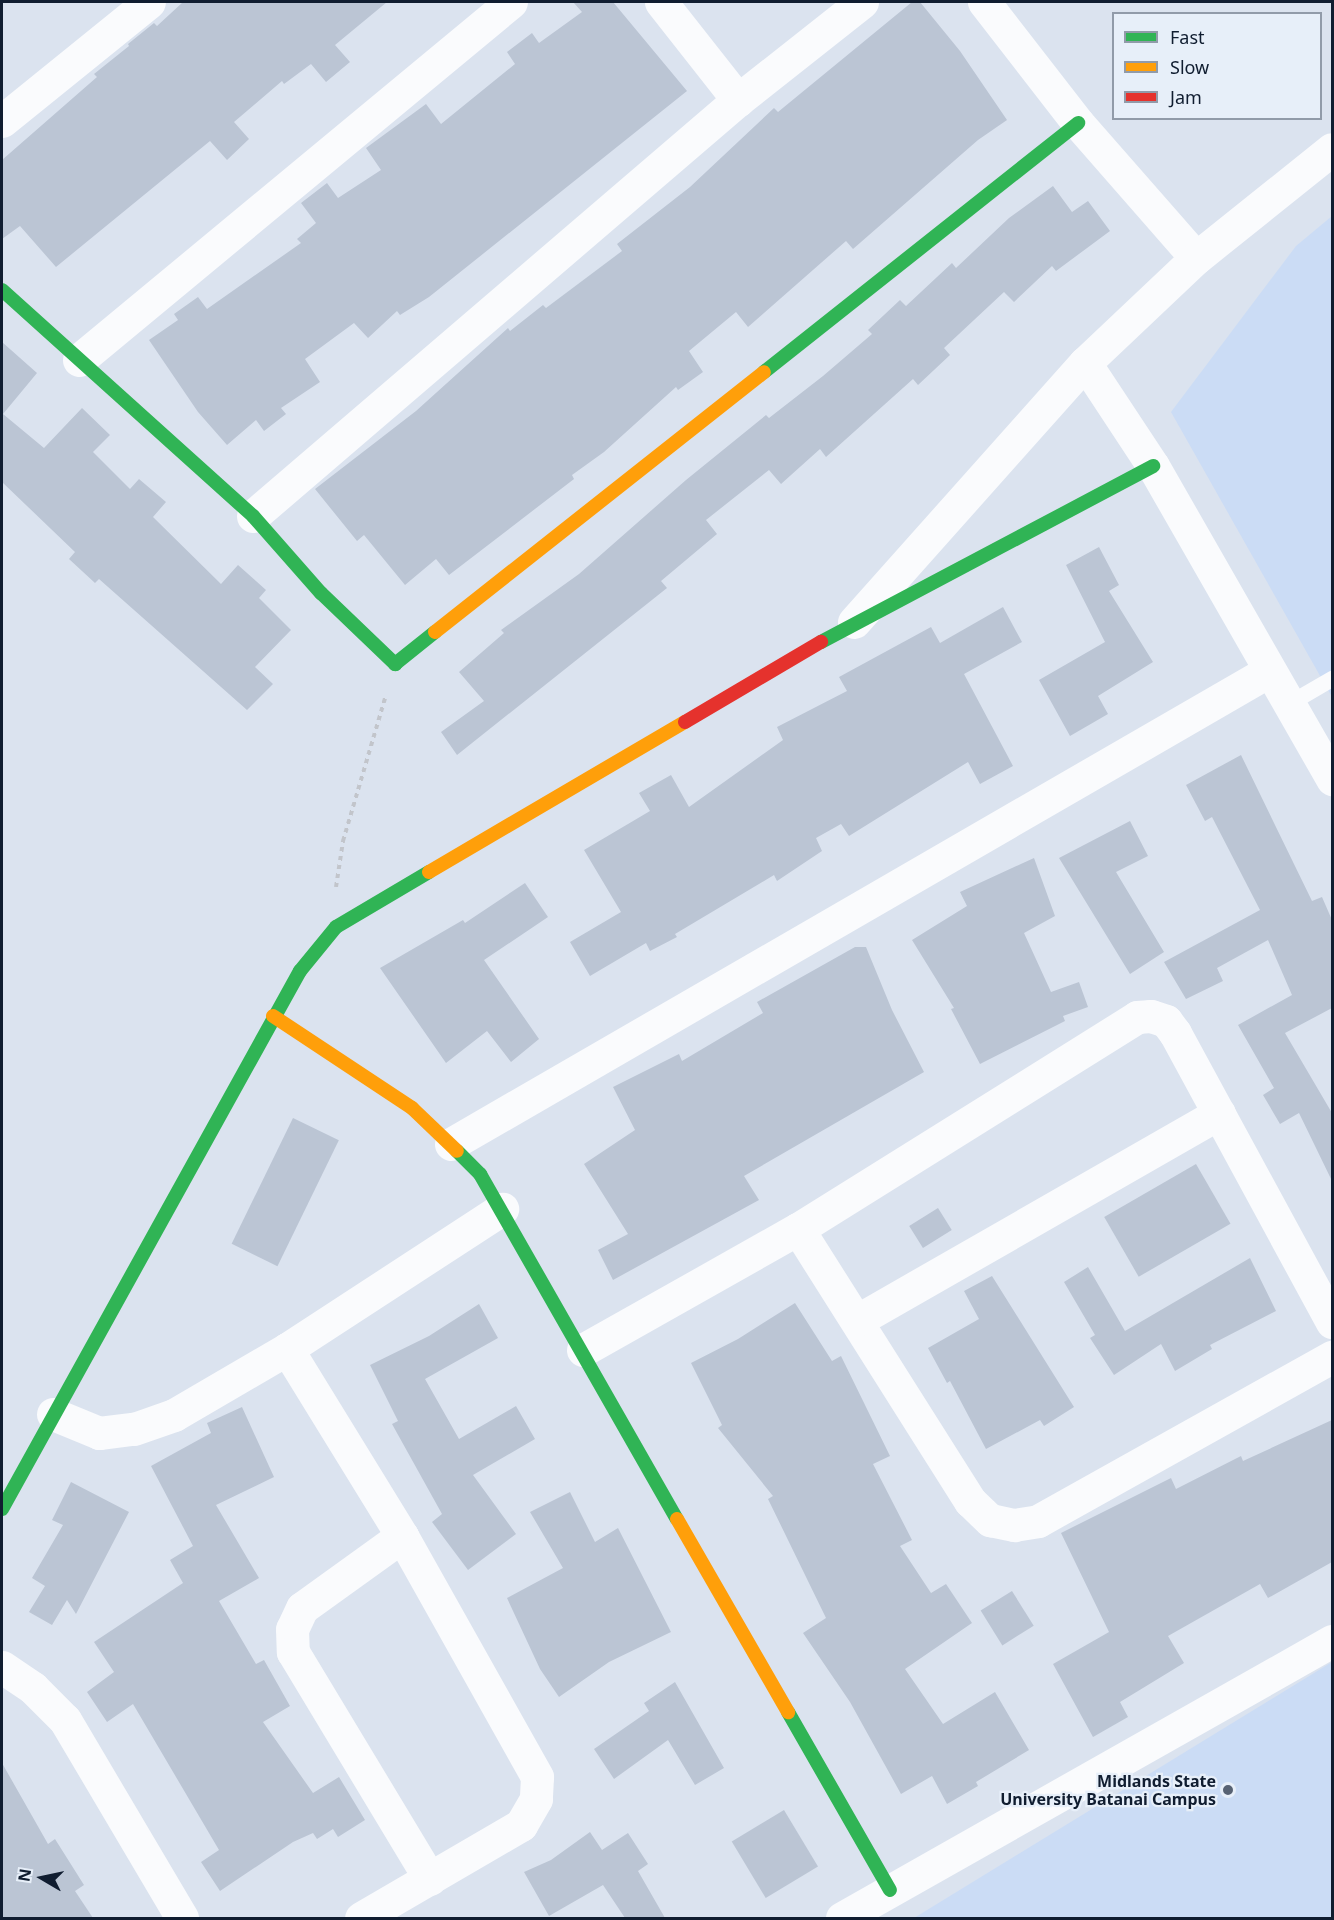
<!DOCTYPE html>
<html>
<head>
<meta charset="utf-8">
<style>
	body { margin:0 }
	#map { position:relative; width:1334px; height:1920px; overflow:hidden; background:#dbe3ef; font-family:"Noto Sans",sans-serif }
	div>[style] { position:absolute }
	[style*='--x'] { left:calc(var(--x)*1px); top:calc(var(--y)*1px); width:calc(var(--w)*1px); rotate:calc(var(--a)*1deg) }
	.built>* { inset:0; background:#cbdcf5 }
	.building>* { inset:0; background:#bbc5d4; transform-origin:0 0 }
	.path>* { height:4px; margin-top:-2px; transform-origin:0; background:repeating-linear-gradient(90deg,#c2c5cb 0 4.5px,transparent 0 9px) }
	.lane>* { height:16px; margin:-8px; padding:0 8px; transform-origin:8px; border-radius:8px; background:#fafbfd }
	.street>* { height:33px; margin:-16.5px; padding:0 16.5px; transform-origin:16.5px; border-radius:16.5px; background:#fafbfd }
	.fast>* { height:14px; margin:-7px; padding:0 7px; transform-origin:7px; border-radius:7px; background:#30b455 }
	.slow>* { height:14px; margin:-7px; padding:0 7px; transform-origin:7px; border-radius:7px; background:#ff9f0a }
	.jam>* { height:14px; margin:-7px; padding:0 7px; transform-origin:7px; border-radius:7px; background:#e5322d }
	.dots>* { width:16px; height:16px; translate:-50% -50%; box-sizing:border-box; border:3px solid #e7eff9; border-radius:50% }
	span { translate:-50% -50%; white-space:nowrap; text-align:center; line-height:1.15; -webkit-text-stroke:4.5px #e7eff9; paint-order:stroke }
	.poi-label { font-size:16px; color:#101d30; font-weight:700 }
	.right { translate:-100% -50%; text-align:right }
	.frame { position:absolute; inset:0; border:3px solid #101d30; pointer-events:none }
	.legend { position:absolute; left:1112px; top:12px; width:210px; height:108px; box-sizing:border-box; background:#e7eff9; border:2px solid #919ba9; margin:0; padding:8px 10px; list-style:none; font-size:18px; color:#101d30 }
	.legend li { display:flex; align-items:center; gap:12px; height:30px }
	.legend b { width:30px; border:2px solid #919ba9 }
	.north { position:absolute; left:12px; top:1848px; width:60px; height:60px; -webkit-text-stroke:4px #e7eff9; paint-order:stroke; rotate:279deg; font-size:16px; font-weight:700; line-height:24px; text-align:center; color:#101d30 }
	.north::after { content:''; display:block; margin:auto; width:21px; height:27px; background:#101d30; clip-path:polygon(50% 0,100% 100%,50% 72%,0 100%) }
</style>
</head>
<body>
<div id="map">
	<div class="built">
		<div style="clip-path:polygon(1332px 216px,1332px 697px,1171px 412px,1296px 246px)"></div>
		<div style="clip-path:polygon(1332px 1662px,1332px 1918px,914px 1918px)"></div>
	</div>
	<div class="building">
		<div style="clip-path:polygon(183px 2px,387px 2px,335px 45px,350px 62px,326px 82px,311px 64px,284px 84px,282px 81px,234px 122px,249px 139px,227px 160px,210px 141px,56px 267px,20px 226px,2px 239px,2px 160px,97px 77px,94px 74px,129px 46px,128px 44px,154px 23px,157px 26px)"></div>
		<div style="clip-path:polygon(573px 2px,613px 2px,687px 91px,429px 297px,400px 315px,397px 311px,368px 338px,354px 323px,305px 359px,320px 382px,281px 408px,286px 414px,264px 431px,256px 420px,227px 445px,198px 412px,149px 340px,178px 320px,174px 314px,198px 297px,207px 309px,301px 243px,297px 239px,316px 223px,301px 203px,327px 183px,338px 198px,381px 170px,366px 148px,426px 104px,441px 124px,515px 64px,507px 52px,532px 33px,539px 43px,582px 12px)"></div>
		<div style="clip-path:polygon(912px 2px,920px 2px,960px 51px,1007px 120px,978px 140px,853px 249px,846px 241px,748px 327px,736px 312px,689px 351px,703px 372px,678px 390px,676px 387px,604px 452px,572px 475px,574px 479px,449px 575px,436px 559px,405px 585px,364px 535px,357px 541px,315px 489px,416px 411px,508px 328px,510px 331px,543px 305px,546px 308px,622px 251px,617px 244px,690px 187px,774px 108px,778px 112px)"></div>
		<div style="clip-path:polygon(1053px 186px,1072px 212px,1088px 201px,1110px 231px,1056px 271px,1052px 266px,1014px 302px,1004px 292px,944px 348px,950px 355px,918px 385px,913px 379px,826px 457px,820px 449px,781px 484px,769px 470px,706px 520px,717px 534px,661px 581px,667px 588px,457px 755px,441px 732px,484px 701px,459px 672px,504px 633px,501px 630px,579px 574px,686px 480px,766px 415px,769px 418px,823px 376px,872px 334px,868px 330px,900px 300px,906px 306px,952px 263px,956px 268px,1009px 218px)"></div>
		<div style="clip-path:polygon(2px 342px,37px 373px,3px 414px,44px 448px,82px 408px,110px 435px,93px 452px,130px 489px,139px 479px,166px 502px,153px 517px,221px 584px,238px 565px,266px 590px,259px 598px,291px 630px,255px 667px,273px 684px,247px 710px,99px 579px,95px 583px,69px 559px,75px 552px,2px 482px)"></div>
		<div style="clip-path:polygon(1099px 547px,1119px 585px,1109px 591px,1153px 662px,1098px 696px,1108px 714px,1070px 736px,1039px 680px,1105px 642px,1066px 565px)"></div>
		<div style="clip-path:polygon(1003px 607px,1022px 642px,964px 674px,1013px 766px,980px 784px,968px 762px,849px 836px,841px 824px,816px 838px,822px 851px,777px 881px,774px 875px,675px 934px,677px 937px,650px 951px,646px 943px,590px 976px,570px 942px,621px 912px,584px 850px,650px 811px,639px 793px,671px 775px,689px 807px,783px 740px,777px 727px,847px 691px,839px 677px,931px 627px,940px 643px)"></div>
		<div style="clip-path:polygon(1241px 755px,1312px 901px,1322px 897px,1332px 920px,1332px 1008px,1285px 1033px,1332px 1113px,1332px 1181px,1299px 1113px,1280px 1124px,1263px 1095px,1274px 1088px,1238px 1025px,1292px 995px,1268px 940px,1217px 968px,1223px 981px,1186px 999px,1164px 962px,1260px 910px,1212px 817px,1205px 821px,1186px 785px)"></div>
		<div style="clip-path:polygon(1130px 821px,1148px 856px,1116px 872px,1164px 952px,1130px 974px,1059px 858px)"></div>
		<div style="clip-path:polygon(1034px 858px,1055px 916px,1024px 933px,1051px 992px,1079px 982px,1088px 1007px,1063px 1016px,1065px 1021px,980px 1064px,951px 1009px,954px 1008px,912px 940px,967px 906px,960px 892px)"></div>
		<div style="clip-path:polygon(525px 883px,548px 917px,484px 960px,539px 1039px,511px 1062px,487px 1031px,446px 1063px,380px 968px,463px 920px,465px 923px)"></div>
		<div style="clip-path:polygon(855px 947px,866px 947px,892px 1010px,924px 1072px,744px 1176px,759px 1200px,613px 1280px,598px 1250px,628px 1234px,584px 1164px,635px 1130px,613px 1087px,679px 1054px,682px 1061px,763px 1013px,757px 1002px)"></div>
		<div style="left:293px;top:1118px;width:51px;height:140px;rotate:26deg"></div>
		<div style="left:1196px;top:1164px;width:69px;height:106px;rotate:60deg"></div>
		<div style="left:938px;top:1208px;width:26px;height:34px;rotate:58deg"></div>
		<div style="clip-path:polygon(1250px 1258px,1276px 1311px,1210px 1345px,1212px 1349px,1175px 1371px,1161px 1344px,1114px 1375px,1090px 1338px,1095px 1335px,1064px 1282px,1088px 1267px,1125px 1331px)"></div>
		<div style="clip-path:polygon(992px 1276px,1074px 1407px,1044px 1426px,1040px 1420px,986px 1449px,950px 1381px,947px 1383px,928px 1348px,979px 1319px,964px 1291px)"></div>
		<div style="clip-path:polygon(795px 1303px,832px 1361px,841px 1356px,890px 1456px,873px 1464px,912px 1540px,900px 1546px,931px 1593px,946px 1584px,972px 1623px,905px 1669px,943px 1724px,995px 1692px,1029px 1750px,976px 1782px,978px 1786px,947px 1804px,932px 1776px,901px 1794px,850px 1702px,803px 1633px,826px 1618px,768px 1499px,773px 1496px,718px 1428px,722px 1425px,691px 1363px,738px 1339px)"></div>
		<div style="clip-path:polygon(479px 1304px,498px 1338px,425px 1379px,459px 1439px,516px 1406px,535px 1439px,473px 1475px,516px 1534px,468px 1570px,432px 1522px,442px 1514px,392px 1424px,398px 1421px,370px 1365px,429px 1336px)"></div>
		<div style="clip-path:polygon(242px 1407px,274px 1477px,216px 1505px,259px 1578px,219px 1601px,256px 1664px,264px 1660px,290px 1706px,263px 1722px,313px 1793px,339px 1777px,365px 1820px,338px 1837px,333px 1829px,317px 1839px,313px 1833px,293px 1842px,220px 1891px,201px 1862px,219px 1850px,133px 1704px,107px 1722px,87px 1692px,114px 1672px,94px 1642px,183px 1583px,170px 1560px,193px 1546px,151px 1466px,211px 1433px,207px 1423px)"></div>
		<div style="clip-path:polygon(1332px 1420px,1332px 1562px,1268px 1598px,1260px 1584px,1168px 1636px,1184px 1663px,1120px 1702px,1128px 1717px,1093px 1737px,1053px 1664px,1109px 1632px,1061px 1533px,1171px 1478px,1176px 1489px,1241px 1456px,1243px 1461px)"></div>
		<div style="clip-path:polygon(71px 1482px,129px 1512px,76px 1614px,67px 1600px,52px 1625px,29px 1612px,45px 1586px,32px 1578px,63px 1525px,52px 1520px)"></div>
		<div style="clip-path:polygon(570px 1492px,595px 1542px,618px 1528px,671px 1632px,609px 1662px,559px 1697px,540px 1669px,507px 1598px,563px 1568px,530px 1512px)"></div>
		<div style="left:1012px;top:1591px;width:41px;height:37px;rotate:58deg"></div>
		<div style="clip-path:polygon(675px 1682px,724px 1768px,695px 1785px,668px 1740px,614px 1779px,594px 1749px,649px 1711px,644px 1703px)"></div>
		<div style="clip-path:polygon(2px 1763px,48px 1844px,55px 1839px,84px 1885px,75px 1891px,93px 1918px,2px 1918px)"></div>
		<div style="left:784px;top:1810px;width:66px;height:61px;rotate:59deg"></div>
		<div style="clip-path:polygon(590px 1832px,602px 1850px,628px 1833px,648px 1864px,638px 1871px,665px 1918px,625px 1918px,603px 1885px,549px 1916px,524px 1872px,551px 1860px)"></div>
	</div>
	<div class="path">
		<div style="--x:336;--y:887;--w:47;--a:-81.3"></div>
		<div style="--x:343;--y:841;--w:152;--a:-73.6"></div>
	</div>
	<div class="lane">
		<div style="--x:1289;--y:704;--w:50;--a:-30.2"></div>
	</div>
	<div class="street">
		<div style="--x:661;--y:2;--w:125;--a:51.8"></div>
		<div style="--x:984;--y:2;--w:153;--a:52.2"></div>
		<div style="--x:1078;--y:123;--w:179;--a:48.8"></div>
		<div style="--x:2;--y:121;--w:189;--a:-39"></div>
		<div style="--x:79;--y:360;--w:561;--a:-39.65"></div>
		<div style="--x:1085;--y:363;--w:123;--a:56.6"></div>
		<div style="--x:1153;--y:466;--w:361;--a:60.2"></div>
		<div style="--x:253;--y:516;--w:639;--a:-40.62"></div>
		<div style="--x:738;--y:100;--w:158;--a:-38.3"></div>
		<div style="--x:854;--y:622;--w:347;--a:-48.3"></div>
		<div style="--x:1085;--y:363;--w:153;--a:-43.4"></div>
		<div style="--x:1196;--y:258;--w:174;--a:-38.7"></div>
		<div style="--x:451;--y:1144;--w:945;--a:-30.04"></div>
		<div style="--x:798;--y:1229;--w:322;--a:57.7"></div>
		<div style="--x:970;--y:1501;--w:28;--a:44"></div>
		<div style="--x:990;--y:1520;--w:25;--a:12"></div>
		<div style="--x:1014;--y:1525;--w:24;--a:-9"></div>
		<div style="--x:1038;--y:1521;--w:337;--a:-29.2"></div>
		<div style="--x:858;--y:1320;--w:416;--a:-29.8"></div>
		<div style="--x:287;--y:1349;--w:220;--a:58.4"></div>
		<div style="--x:402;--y:1536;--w:276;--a:60.7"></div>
		<div style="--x:537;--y:1777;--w:22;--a:93"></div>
		<div style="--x:536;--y:1799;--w:30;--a:120"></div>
		<div style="--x:521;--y:1825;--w:185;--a:149.8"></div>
		<div style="--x:583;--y:1350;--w:247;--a:-29.4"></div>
		<div style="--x:798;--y:1229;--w:400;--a:-32"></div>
		<div style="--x:1137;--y:1017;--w:14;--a:-4"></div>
		<div style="--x:1151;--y:1016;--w:16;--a:18"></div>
		<div style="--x:1166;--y:1021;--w:15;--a:53"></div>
		<div style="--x:1175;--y:1033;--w:329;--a:61.5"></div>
		<div style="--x:53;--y:1414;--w:50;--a:22.4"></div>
		<div style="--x:99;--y:1433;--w:35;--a:-7"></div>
		<div style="--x:134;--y:1429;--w:42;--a:-19.3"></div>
		<div style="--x:174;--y:1415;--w:131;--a:-30.3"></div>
		<div style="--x:287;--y:1349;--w:257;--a:-33.1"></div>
		<div style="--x:402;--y:1536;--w:123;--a:144.2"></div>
		<div style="--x:302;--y:1608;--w:23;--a:115"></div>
		<div style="--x:292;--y:1629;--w:23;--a:88"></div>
		<div style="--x:293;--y:1652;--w:265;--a:58.9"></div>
		<div style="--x:2;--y:1667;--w:37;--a:34"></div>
		<div style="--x:33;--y:1688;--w:45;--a:45"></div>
		<div style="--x:65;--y:1720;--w:230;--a:59.4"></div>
		<div style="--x:842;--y:1918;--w:563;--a:-29.48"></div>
	</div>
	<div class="fast">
		<div style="--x:2;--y:290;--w:338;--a:42"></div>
		<div style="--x:253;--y:516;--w:103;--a:48.6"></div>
		<div style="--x:321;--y:593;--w:103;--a:43.8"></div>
		<div style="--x:395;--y:664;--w:51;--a:-38.7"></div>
		<div style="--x:764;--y:372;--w:401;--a:-38.4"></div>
		<div style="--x:821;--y:642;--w:376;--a:-27.9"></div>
		<div style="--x:457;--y:1151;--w:33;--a:45"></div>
		<div style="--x:480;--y:1174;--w:397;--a:60.3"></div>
		<div style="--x:2;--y:1509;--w:615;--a:-61.02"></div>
		<div style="--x:300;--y:971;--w:57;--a:-50.7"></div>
		<div style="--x:336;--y:927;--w:108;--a:-30.6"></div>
		<div style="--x:788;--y:1712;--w:205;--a:60.2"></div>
	</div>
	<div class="slow">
		<div style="--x:435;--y:632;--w:419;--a:-38.3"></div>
		<div style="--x:429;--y:872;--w:297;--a:-30.4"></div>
		<div style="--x:273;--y:1016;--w:167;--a:33.5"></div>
		<div style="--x:412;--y:1108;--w:62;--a:43.7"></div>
		<div style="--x:677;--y:1519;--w:223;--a:60.1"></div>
	</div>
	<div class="jam">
		<div style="--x:685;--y:722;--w:158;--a:-30.5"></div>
	</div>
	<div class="dots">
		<div style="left:1228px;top:1790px;background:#576273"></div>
	</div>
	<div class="poi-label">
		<span class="right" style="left:1216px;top:1790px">Midlands State<br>University Batanai Campus</span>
	</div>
	<div class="frame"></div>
	<ul class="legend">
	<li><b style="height:8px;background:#30b455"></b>Fast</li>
	<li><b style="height:8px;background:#ff9f0a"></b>Slow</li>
	<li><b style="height:8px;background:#e5322d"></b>Jam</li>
	</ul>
	<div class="north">N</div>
</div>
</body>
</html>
